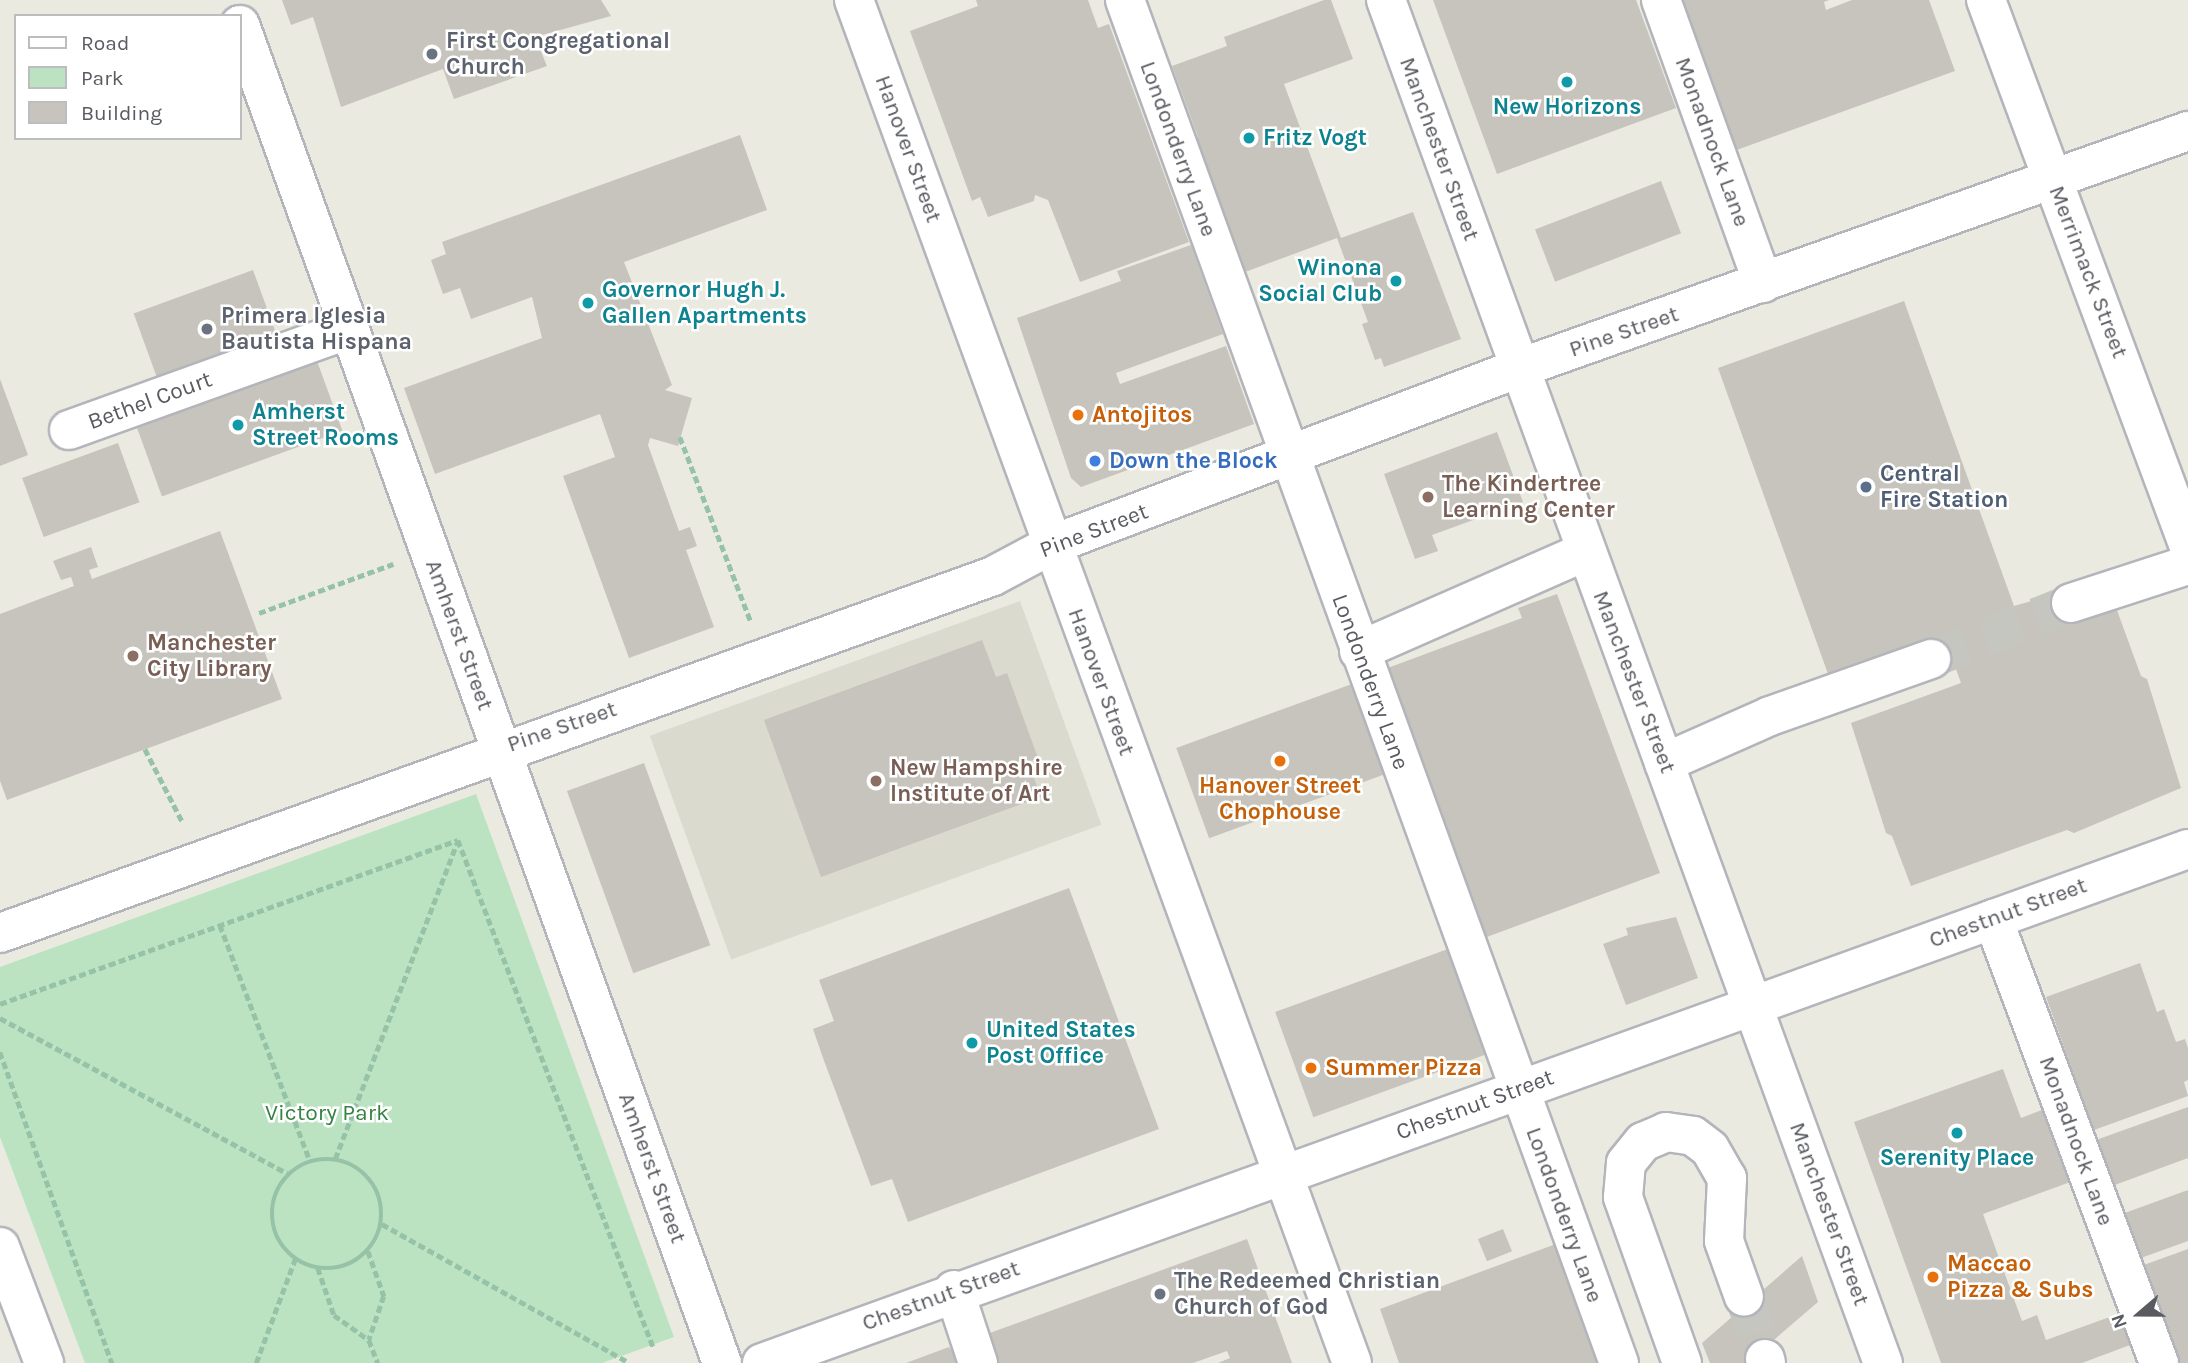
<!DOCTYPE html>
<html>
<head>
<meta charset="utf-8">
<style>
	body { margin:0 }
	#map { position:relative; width:2188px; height:1363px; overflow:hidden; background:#ebeae0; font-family:Karla,sans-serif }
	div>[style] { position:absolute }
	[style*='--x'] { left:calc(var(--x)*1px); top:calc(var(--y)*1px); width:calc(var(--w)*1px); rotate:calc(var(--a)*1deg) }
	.education>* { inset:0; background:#dbdace; transform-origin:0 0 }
	.green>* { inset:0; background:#bce3c1 }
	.building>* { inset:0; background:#c6c4bd; transform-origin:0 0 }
	.minor-tunnel>* { height:38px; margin-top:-19px; transform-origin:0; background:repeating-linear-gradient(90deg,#c6c6c0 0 38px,transparent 0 57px) }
	.path>* { height:4.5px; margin-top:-2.25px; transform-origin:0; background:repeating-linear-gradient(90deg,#96c3a8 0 7px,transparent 0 10.5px) }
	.path>.ring { margin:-2.25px; padding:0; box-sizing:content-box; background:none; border:4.5px solid #96c3a8; border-radius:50% }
	.roads { filter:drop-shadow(2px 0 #b3b5bb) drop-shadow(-2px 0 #b3b5bb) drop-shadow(0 2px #b3b5bb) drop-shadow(0 -2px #b3b5bb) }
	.minor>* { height:38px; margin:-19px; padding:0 19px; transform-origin:19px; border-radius:19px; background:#fff }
	.dots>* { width:19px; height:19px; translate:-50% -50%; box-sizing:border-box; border:4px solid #fff; border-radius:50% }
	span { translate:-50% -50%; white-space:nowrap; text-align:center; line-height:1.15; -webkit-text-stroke:5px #fff; paint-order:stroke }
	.worship-label { font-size:23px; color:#5b616d; font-weight:700 }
	.left { translate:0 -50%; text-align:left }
	.culture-label { font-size:23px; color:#0d838f; font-weight:700 }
	.right { translate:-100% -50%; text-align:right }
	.street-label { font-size:23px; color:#595b61 }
	.food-label { font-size:23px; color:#c56008; font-weight:700 }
	.shop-label { font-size:23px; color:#366cbe; font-weight:700 }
	.service-label { font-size:23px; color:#4e5e75; font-weight:700 }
	.education-label { font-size:23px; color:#785e54; font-weight:700 }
	.park-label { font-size:23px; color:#368244 }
	.legend { position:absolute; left:14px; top:14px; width:228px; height:126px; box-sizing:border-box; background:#fff; border:2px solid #bdbdc0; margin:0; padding:9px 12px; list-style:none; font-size:21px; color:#595b61 }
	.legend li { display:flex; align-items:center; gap:14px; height:35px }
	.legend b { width:35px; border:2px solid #bdbdc0 }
	.north { position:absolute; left:2104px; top:1279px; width:70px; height:70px; -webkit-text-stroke:5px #fff; paint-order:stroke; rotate:250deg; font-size:19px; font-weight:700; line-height:28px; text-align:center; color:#595b61 }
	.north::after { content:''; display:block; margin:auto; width:24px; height:32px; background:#595b61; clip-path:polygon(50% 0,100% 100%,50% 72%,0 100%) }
</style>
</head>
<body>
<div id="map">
	<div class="education">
		<div style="left:1020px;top:601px;width:238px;height:394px;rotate:70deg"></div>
	</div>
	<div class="green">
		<div style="clip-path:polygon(476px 794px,674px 1337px,602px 1363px,85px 1363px,0 1137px,0 967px)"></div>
	</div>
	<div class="building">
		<div style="clip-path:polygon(282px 0,601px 0,611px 16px,535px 37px,547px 66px,454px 99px,443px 69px,341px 107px,313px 17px,291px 25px)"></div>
		<div style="clip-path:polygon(976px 0,1088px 0,1098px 28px,1109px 24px,1189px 242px,1080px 282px,1048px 200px,1035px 195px,1034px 201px,988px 217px,980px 197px,972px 201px,910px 31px,978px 6px)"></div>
		<div style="clip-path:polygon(1324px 0,1331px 0,1353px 59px,1284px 84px,1341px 238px,1413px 212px,1461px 339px,1384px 367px,1381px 358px,1375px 360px,1362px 324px,1368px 322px,1337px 238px,1237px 275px,1188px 140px,1198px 137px,1172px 66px,1227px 46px,1224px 37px)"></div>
		<div style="clip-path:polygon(1433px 0,1636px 0,1676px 108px,1497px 174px)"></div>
		<div style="clip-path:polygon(1675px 0,1829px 0,1824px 2px,1826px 10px,1852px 0,1929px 0,1955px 71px,1734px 151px)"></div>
		<div style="clip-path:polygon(740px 135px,767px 210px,624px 262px,672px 385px,665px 390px,692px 398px,678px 446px,650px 438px,648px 445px,679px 531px,690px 527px,697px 546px,686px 550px,714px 627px,629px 658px,563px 476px,615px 457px,600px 414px,435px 474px,404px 388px,542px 338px,532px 297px,471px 319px,460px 288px,443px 294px,431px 260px,446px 254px,442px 242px)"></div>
		<div style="left:1661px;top:181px;width:56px;height:135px;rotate:69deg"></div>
		<div style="clip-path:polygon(1191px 245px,1223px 334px,1116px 373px,1120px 384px,1226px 346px,1254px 424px,1081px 487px,1071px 478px,1017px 318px,1121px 281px,1117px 271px)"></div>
		<div style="left:253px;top:270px;width:79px;height:127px;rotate:70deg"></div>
		<div style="clip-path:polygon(1904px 301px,2014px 606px,2052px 595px,2062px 621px,2114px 602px,2141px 676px,2147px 679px,2181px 788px,2074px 833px,2067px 830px,1911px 886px,1892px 836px,1886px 833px,1851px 723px,1961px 683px,1947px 644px,1832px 685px,1718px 368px)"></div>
		<div style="left:313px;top:350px;width:86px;height:192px;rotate:70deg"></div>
		<div style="clip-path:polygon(0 379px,28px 455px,0 466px)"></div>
		<div style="clip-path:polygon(1497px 432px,1523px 502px,1432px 535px,1438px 551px,1415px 559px,1384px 474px)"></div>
		<div style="left:118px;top:443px;width:63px;height:102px;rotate:70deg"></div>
		<div style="clip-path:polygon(220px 531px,282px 699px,7px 800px,0 781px,0 614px,74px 586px,71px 577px,61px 580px,53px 561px,91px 547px,98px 567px,89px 570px,92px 579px)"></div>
		<div style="clip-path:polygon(1557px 594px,1660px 873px,1484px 938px,1385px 669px,1522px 618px,1518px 608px)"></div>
		<div style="clip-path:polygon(982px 640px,996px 677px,1007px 673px,1038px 758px,1028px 762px,1041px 797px,821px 877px,764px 720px)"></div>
		<div style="left:1352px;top:684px;width:96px;height:187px;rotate:70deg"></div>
		<div style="left:644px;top:763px;width:194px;height:82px;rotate:70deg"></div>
		<div style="clip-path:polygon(1069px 888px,1159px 1129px,908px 1222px,892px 1179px,871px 1186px,823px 1058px,813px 1029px,834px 1021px,819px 980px)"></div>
		<div style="clip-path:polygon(1676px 917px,1698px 978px,1626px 1005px,1603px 944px,1628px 935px,1626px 928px)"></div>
		<div style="left:1448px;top:949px;width:112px;height:184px;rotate:70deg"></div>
		<div style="clip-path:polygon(2140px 963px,2157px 1012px,2164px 1009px,2176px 1042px,2185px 1039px,2188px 1048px,2188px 1080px,2184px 1082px,2188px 1096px,2094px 1130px,2046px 997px)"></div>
		<div style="clip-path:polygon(2003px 1069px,2021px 1118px,2047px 1108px,2073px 1181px,1983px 1214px,2022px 1321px,2037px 1315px,2046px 1340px,2118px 1314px,2130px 1345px,2082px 1363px,1941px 1363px,1854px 1122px)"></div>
		<div style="clip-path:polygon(2188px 1107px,2188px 1158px,2112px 1186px,2096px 1140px)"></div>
		<div style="clip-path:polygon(2188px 1190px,2188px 1241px,2138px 1259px,2122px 1214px)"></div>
		<div style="left:1503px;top:1229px;width:24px;height:27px;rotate:68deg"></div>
		<div style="clip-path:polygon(1247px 1239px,1292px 1363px,1218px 1363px,1230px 1358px,1227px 1351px,1193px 1363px,998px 1363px,987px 1334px)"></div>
		<div style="clip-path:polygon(1556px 1244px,1600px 1363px,1399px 1363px,1380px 1309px)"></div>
		<div style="clip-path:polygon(2188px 1249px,2188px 1363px,2177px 1363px,2141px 1266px)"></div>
		<div style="clip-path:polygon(1802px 1256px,1818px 1302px,1747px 1363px,1710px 1363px,1702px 1343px)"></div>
		<div style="clip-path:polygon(949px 1347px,961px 1363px,906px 1363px)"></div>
	</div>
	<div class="minor-tunnel">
		<div style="--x:1931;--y:659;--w:151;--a:-21.8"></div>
		<div style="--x:1744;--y:1297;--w:65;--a:71.3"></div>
	</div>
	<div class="path">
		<div style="--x:680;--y:437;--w:198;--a:69"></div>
		<div style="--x:259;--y:613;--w:143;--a:-20.1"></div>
		<div style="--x:145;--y:749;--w:81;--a:62.8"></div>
		<div style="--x:220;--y:925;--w:253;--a:69.1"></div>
		<div style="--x:0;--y:1004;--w:486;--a:-19.7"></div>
		<div style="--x:458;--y:840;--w:545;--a:68.94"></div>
		<div style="--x:0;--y:1018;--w:328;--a:28.4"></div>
		<div style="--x:0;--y:1052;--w:331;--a:70.2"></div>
		<div style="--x:335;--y:1159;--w:341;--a:-68.9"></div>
		<div class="ring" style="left:272px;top:1159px;width:105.5px;height:105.5px"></div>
		<div style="--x:382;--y:1224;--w:280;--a:29.3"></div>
		<div style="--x:368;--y:1251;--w:48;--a:70.4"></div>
		<div style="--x:384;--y:1296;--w:46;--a:108.8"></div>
		<div style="--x:318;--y:1268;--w:50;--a:71.2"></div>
		<div style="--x:334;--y:1315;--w:43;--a:35.5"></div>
		<div style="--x:369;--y:1340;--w:25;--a:69"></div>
		<div style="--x:256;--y:1363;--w:111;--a:-69.4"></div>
	</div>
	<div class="roads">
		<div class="minor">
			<div style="--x:854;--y:0;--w:1451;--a:69.93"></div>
			<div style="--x:1125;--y:0;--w:1450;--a:70.08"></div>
			<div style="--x:1386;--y:0;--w:1451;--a:69.97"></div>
			<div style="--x:1661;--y:0;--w:301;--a:70.2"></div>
			<div style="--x:1986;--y:0;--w:580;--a:69.63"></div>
			<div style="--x:240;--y:25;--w:1422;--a:70.19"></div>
			<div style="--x:69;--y:430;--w:298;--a:-19.8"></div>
			<div style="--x:2071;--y:603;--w:123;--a:-18"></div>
			<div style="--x:1359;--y:651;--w:247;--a:-23.7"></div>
			<div style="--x:1664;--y:763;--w:116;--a:-23.9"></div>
			<div style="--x:1770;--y:716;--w:171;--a:-19.5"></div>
			<div style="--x:1993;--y:919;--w:474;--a:69.5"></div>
			<div style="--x:0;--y:933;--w:1055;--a:-19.77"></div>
			<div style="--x:993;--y:576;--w:66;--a:-28.1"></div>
			<div style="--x:1051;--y:545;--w:498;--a:-20.7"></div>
			<div style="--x:1517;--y:369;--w:712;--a:-19.53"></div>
			<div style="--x:0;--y:1247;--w:124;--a:69.2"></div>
			<div style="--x:954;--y:1290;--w:77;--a:71.8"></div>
			<div style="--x:1765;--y:1359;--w:4;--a:76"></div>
			<div style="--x:762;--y:1363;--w:1516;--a:-19.82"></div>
			<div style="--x:1682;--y:1363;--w:176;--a:-109.6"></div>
			<div style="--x:1623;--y:1197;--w:34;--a:-85"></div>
			<div style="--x:1626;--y:1163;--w:27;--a:-51"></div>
			<div style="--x:1643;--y:1142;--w:25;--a:-23"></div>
			<div style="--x:1666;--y:1132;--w:27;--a:8"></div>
			<div style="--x:1693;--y:1136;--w:21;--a:37"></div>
			<div style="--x:1710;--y:1149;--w:34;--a:60"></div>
			<div style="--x:1727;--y:1178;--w:63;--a:92.7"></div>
			<div style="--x:1724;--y:1241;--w:59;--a:70.3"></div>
		</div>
	</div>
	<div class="dots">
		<div style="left:432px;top:54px;background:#6b7280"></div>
		<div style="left:1567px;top:82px;background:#0f9aa8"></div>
		<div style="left:1249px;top:138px;background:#0f9aa8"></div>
		<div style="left:1396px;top:281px;background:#0f9aa8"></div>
		<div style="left:588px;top:303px;background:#0f9aa8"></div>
		<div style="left:207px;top:329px;background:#6b7280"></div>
		<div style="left:1078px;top:415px;background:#e8710a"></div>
		<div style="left:238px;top:425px;background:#0f9aa8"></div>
		<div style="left:1095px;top:461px;background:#3f7fe0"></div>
		<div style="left:1866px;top:487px;background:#5c6f8a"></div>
		<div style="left:1428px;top:497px;background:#8d6e63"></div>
		<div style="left:133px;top:656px;background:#8d6e63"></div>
		<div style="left:1280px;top:761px;background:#e8710a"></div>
		<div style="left:876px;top:781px;background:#8d6e63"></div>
		<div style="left:972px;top:1043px;background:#0f9aa8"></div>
		<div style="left:1311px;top:1068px;background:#e8710a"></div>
		<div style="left:1957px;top:1133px;background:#0f9aa8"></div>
		<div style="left:1933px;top:1277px;background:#e8710a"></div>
		<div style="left:1160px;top:1294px;background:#6b7280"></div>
	</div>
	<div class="worship-label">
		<span class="left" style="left:446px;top:54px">First Congregational<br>Church</span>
		<span class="left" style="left:221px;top:329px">Primera Iglesia<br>Bautista Hispana</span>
		<span class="left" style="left:1174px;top:1294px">The Redeemed Christian<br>Church of God</span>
	</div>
	<div class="culture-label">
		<span style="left:1567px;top:107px">New Horizons</span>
		<span class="left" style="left:1263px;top:138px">Fritz Vogt</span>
		<span class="right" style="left:1382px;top:281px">Winona<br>Social Club</span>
		<span class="left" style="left:602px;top:303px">Governor Hugh J.<br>Gallen Apartments</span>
		<span class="left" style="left:252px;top:425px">Amherst<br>Street Rooms</span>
		<span class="left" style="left:986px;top:1043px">United States<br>Post Office</span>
		<span style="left:1957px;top:1158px">Serenity Place</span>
	</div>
	<div class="street-label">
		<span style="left:1712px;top:142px;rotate:70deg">Monadnock Lane</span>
		<span style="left:908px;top:149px;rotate:70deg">Hanover Street</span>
		<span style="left:1178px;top:149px;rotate:70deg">Londonderry Lane</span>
		<span style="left:1439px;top:149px;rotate:70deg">Manchester Street</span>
		<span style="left:2088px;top:272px;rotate:69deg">Merrimack Street</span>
		<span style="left:1624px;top:332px;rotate:-19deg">Pine Street</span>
		<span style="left:150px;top:401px;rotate:-20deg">Bethel Court</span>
		<span style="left:1094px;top:531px;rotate:-21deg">Pine Street</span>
		<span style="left:459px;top:635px;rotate:70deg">Amherst Street</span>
		<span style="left:1101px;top:682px;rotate:70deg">Hanover Street</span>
		<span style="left:1370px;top:682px;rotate:70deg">Londonderry Lane</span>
		<span style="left:1634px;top:682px;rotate:69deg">Manchester Street</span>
		<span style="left:562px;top:727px;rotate:-19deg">Pine Street</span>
		<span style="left:2008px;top:913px;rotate:-20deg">Chestnut Street</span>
		<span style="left:1475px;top:1105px;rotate:-20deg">Chestnut Street</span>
		<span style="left:2076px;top:1141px;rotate:70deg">Monadnock Lane</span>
		<span style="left:652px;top:1168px;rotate:70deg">Amherst Street</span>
		<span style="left:1829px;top:1214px;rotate:70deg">Manchester Street</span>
		<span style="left:1564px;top:1215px;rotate:70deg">Londonderry Lane</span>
		<span style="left:941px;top:1296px;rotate:-20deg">Chestnut Street</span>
	</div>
	<div class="food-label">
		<span class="left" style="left:1092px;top:415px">Antojitos</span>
		<span style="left:1280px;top:799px">Hanover Street<br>Chophouse</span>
		<span class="left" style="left:1325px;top:1068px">Summer Pizza</span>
		<span class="left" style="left:1947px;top:1277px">Maccao<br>Pizza &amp; Subs</span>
	</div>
	<div class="shop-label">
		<span class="left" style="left:1109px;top:461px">Down the Block</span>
	</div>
	<div class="service-label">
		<span class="left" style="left:1880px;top:487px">Central<br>Fire Station</span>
	</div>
	<div class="education-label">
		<span class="left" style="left:1442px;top:497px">The Kindertree<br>Learning Center</span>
		<span class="left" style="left:147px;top:656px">Manchester<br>City Library</span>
		<span class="left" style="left:890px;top:781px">New Hampshire<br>Institute of Art</span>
	</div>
	<div class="park-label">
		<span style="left:327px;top:1113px">Victory Park</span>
	</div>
	<ul class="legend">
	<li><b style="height:9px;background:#fff"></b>Road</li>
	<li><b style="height:19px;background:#bce3c1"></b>Park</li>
	<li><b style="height:19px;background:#c6c4bd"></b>Building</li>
	</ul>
	<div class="north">N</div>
</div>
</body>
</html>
